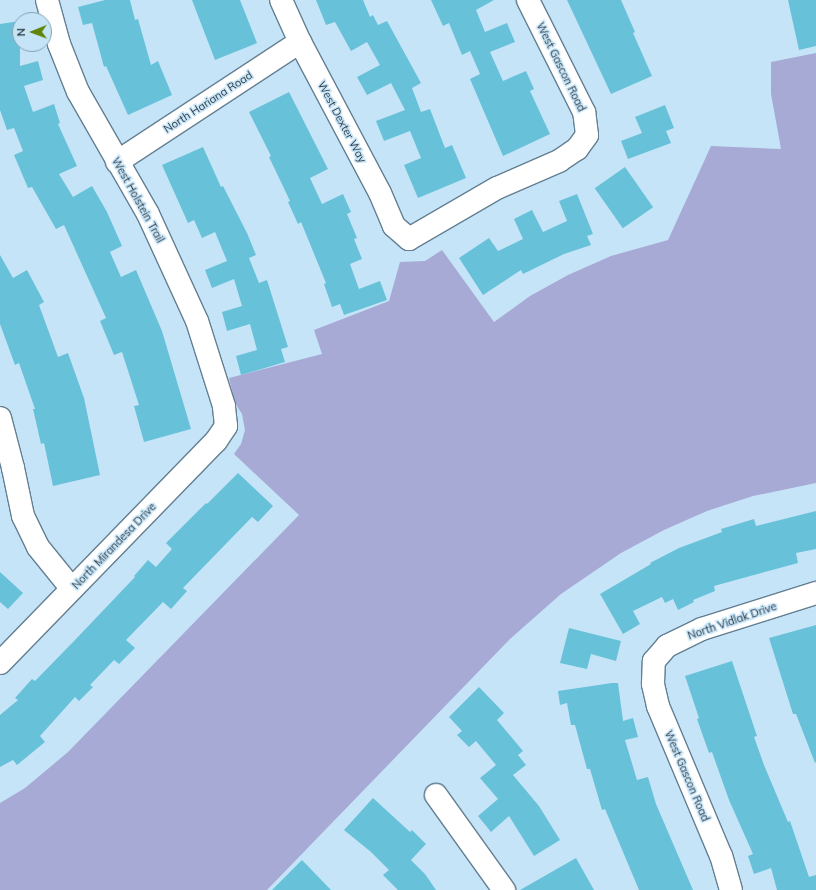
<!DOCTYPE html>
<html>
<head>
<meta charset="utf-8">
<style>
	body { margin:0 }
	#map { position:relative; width:816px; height:890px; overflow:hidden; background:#c6e4f8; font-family:Mulish,sans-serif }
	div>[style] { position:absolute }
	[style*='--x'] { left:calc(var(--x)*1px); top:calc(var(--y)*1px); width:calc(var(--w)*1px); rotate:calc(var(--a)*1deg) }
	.green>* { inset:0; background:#a8aad6 }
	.building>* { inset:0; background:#67c2d9; transform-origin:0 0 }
	.roads { filter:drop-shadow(1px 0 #647f92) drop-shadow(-1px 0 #647f92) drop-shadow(0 1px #647f92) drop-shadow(0 -1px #647f92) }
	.minor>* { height:22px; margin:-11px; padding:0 11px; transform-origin:11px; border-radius:11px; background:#fff }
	span { translate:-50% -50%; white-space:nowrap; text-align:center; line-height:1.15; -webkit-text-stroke:3px #c6e4f8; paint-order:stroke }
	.street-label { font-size:11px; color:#303c44 }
	.north { position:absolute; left:12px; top:12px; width:40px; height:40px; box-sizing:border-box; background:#c6e4f8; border:1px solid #8aa1b0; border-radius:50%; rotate:269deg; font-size:11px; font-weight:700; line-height:16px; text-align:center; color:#303c44 }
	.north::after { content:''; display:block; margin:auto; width:14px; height:18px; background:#5f860b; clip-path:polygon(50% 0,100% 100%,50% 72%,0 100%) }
</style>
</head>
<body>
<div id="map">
	<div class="green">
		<div style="clip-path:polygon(816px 53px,816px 483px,753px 496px,707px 511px,664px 530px,621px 553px,561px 594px,510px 639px,267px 890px,0 890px,0 803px,25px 788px,68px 752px,299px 515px,234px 454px,241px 444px,245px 430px,242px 414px,235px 403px,229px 378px,322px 354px,314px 330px,389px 301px,400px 262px,425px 261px,442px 250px,494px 322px,530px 296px,568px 275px,611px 256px,668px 240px,711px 146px,781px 149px,771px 94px,771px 62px)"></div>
	</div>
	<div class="building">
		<div style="clip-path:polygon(105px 0,130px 0,135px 20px,138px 19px,151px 65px,158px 61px,172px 95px,128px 115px,106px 66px,104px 67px,92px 23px,83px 25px,78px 7px)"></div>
		<div style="clip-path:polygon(192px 0,240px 0,257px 43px,215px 60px)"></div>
		<div style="clip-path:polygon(316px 0,363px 0,370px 17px,373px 15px,378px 25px,387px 21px,421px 83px,412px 88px,421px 112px,430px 109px,445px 148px,452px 145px,466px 178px,418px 198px,404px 165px,421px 158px,410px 131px,384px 141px,376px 121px,405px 110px,391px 83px,367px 95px,357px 77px,380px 65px,367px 42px,351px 51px,335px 22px,326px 25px)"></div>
		<div style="clip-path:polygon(431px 0,494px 0,476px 10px,485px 32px,507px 23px,515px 42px,490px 52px,503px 81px,526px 71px,534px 89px,530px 91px,550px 134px,503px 156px,470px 79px,480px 74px,470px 51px,462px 55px,449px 23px,443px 26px)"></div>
		<div style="clip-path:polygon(567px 0,621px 0,635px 32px,633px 33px,652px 76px,611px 94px)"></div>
		<div style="clip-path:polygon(788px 0,816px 0,816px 46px,799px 50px)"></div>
		<div style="clip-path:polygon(20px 21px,20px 66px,38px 61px,43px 80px,24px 86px,33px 112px,54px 104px,60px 123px,58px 124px,77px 166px,59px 174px,73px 197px,92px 186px,107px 212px,122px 246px,110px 252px,121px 277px,136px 270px,162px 331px,191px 429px,144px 442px,134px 406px,139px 405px,122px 352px,114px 355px,100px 321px,106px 318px,64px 225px,56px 229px,32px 187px,28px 188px,14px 155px,23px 151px,14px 128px,7px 130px,0 110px,0 24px)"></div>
		<div style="clip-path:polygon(289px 92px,328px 169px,310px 178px,322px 204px,343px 194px,351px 212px,347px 214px,357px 238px,354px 239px,362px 259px,350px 264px,359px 289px,380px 281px,387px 300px,344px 315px,340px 304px,332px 307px,324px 284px,326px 283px,301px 222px,298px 224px,288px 202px,290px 201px,269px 157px,271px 156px,249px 112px)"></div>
		<div style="clip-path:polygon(665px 105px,674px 128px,666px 131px,671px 143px,628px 159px,621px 141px,642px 133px,635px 117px)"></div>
		<div style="clip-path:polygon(203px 147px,221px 187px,223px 186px,247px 233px,256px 255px,249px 258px,259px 283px,267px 280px,288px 347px,281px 349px,285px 362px,241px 375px,236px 356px,257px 350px,250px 324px,227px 331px,222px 312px,242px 306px,234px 279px,212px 288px,205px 270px,227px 261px,215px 232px,202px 238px,194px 220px,188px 223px,162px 165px)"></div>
		<div style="left:625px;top:167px;width:49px;height:37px;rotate:55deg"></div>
		<div style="clip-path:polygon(577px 194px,593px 234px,587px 236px,591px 245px,564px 254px,523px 274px,521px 270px,483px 295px,459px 258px,489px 238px,498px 251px,523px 239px,514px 219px,532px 210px,543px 232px,567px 221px,559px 201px)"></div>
		<div style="clip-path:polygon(0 255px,13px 278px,27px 270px,44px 302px,39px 305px,58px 357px,68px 353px,84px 398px,100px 475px,53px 486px,44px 443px,41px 444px,33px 409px,35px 409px,19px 363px,15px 365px,0 324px)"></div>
		<div style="clip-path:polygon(238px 473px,273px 506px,258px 522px,252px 517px,183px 588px,187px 591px,171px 609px,163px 602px,126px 640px,135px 648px,119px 664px,114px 660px,90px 685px,93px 687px,79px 701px,75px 697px,40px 736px,45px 742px,17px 765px,13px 760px,0 767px,0 715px,18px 700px,15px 698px,32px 679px,35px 681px,75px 640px,135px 577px,134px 576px,148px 560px,156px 567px,172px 549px,166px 543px,206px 503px,207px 504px)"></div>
		<div style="clip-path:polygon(816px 511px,816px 549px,796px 553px,798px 563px,714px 586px,715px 591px,693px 600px,694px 602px,678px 610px,673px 599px,665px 603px,662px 597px,633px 611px,640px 624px,623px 634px,600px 594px,651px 564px,650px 563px,679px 548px,722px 532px,721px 529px,754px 519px,756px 526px)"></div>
		<div style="clip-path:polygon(0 572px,23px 593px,8px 609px,0 602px)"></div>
		<div style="clip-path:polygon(816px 625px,816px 762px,815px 763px,796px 714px,793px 714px,769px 638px)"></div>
		<div style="clip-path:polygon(569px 628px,621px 641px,616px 661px,591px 654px,587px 669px,560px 663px)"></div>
		<div style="clip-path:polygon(732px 661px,757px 736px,754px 737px,764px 765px,788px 822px,790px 821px,809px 877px,816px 875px,816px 890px,777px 890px,771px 868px,754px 874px,748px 856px,753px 854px,729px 800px,712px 752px,709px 753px,697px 719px,699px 718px,685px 676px)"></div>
		<div style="clip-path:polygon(612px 683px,618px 683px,623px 721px,633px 718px,638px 737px,625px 740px,637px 780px,648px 777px,656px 804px,693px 890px,639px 890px,605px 809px,602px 810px,590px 769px,587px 769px,575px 725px,571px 725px,567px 703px,560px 705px,558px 691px)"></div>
		<div style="clip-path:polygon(479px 687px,504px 713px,497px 720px,523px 751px,518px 755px,526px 765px,513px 775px,539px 806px,560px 840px,534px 856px,509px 816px,491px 832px,478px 816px,498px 799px,480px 778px,496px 765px,476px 741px,469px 747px,457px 735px,462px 731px,449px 717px)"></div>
		<div style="clip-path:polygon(373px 798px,410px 832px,412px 830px,426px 844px,411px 860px,425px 874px,436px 890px,398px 890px,383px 875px,389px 870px,371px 852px,344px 830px)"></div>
		<div style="clip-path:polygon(576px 858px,594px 890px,520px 890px)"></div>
		<div style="clip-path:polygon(302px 860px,331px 890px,272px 890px)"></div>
	</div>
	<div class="roads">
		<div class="minor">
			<div style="--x:281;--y:0;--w:46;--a:65.7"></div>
			<div style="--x:300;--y:42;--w:171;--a:62.1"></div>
			<div style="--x:380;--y:193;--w:36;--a:67"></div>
			<div style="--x:394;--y:226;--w:20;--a:41"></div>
			<div style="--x:409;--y:239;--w:102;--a:-30.1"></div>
			<div style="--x:497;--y:188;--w:68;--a:-23.5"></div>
			<div style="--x:559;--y:161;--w:22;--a:-34"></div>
			<div style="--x:577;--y:149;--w:17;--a:-54"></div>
			<div style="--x:587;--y:135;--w:23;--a:-97"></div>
			<div style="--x:584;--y:112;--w:125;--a:-116.6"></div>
			<div style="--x:117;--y:162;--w:219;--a:-33.3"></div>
			<div style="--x:0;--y:418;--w:52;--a:75.4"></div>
			<div style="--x:13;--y:468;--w:49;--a:78.2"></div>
			<div style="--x:23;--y:516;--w:34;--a:64"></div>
			<div style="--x:38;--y:547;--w:54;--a:51"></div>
			<div style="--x:0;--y:663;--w:310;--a:-45.8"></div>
			<div style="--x:216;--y:441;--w:18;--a:-56"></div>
			<div style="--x:226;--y:426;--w:20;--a:-96"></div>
			<div style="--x:224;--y:406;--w:89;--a:-107.6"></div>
			<div style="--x:197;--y:321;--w:118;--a:-114.6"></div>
			<div style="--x:148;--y:214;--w:141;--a:-119.8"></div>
			<div style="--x:78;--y:92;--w:52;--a:-111.6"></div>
			<div style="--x:59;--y:44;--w:46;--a:-105.3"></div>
			<div style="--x:436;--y:795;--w:117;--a:54.4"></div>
			<div style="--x:731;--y:890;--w:35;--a:-106"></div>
			<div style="--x:721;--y:856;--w:163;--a:-112.8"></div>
			<div style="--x:658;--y:706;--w:23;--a:-103"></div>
			<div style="--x:653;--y:684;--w:23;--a:-88"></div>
			<div style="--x:654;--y:661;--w:20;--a:-49"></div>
			<div style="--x:667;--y:646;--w:39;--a:-26"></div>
			<div style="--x:702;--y:629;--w:120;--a:-17.5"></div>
		</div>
	</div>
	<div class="street-label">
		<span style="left:561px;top:67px;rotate:64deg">West Gascon Road</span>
		<span style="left:208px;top:102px;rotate:-33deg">North Hariana Road</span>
		<span style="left:342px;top:122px;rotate:62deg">West Dexter Way</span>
		<span style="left:138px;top:200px;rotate:61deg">West Holstein Trail</span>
		<span style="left:114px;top:546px;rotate:-46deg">North Mirandesa Drive</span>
		<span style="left:732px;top:621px;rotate:-19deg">North Vidlak Drive</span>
		<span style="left:687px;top:776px;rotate:67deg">West Gascon Road</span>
	</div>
	<div class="north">N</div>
</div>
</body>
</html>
